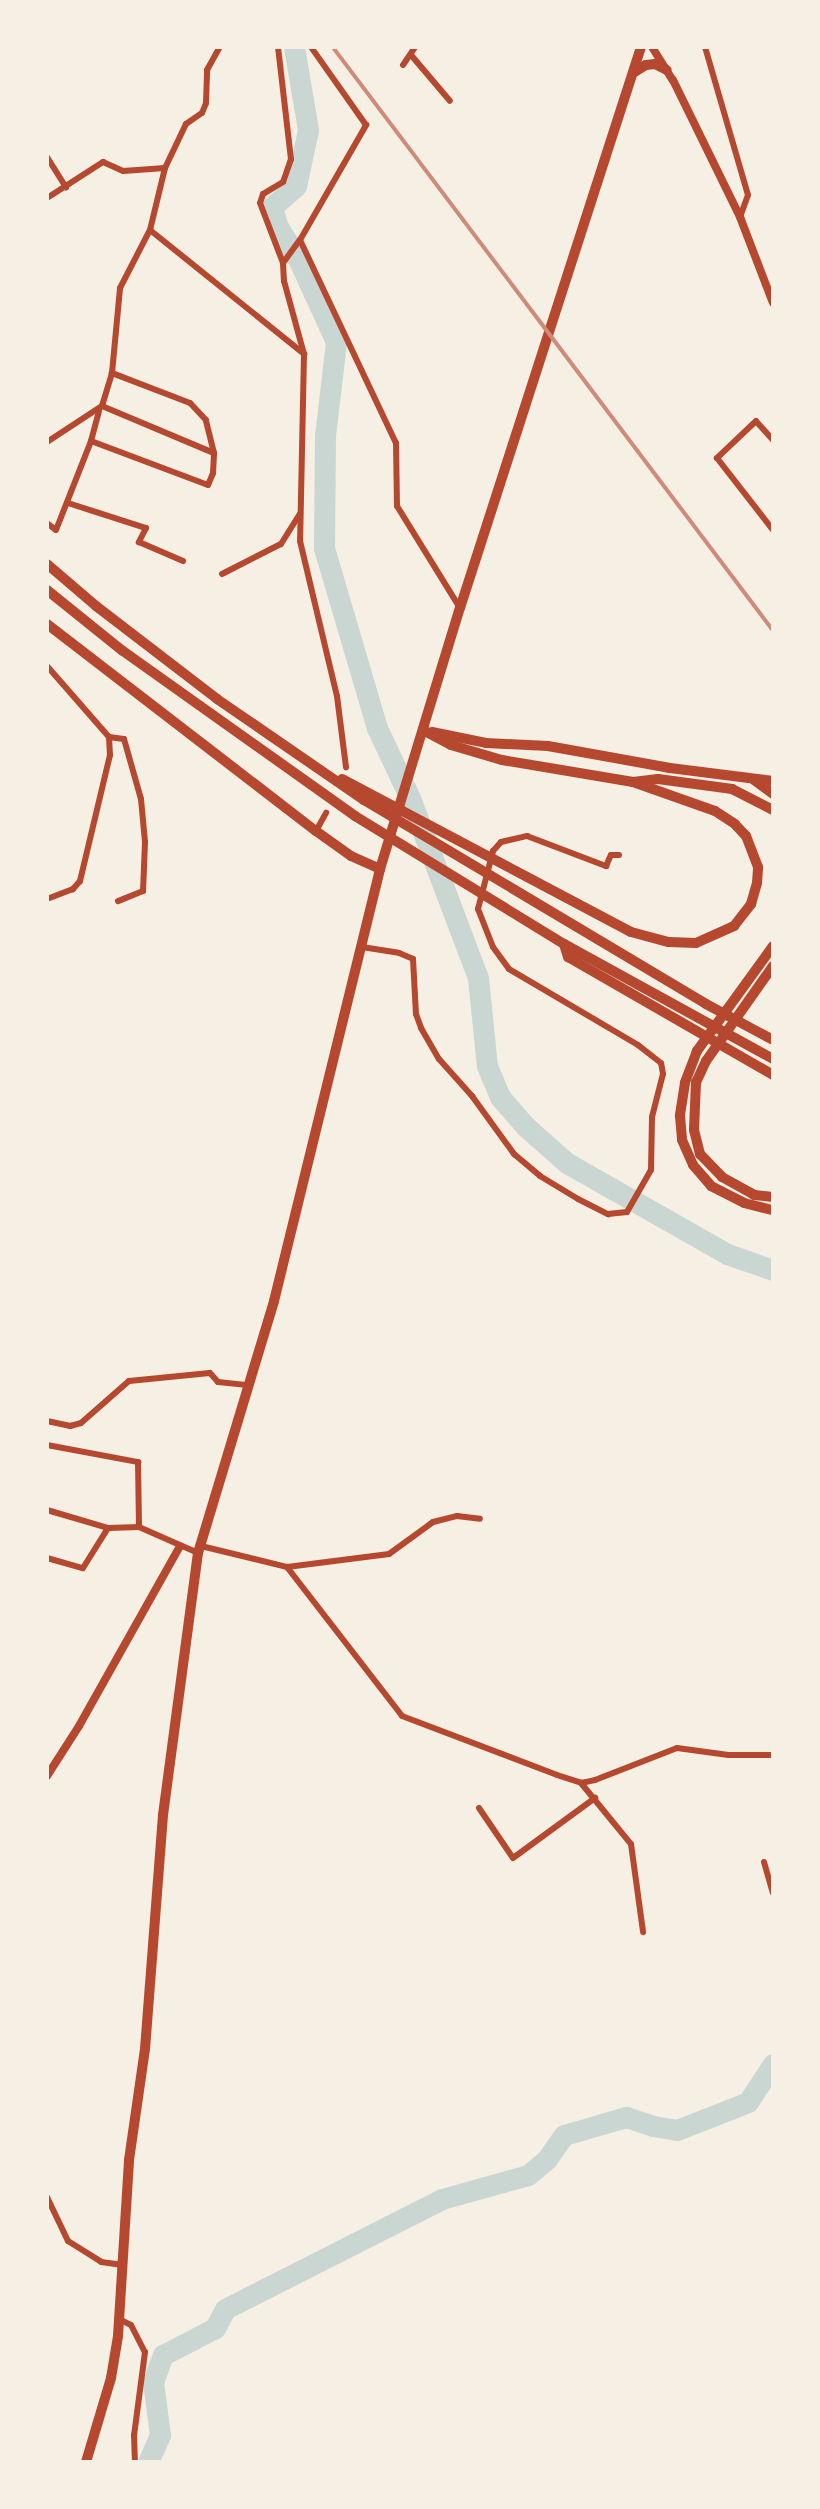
<!DOCTYPE html>
<html>
<head>
<meta charset="utf-8">
<style>
	body { margin:0 }
	#map { position:relative; width:820px; height:2509px; overflow:hidden; background:#f6efe4; font-family:"PT Sans Narrow",sans-serif }
	div>[style] { position:absolute }
	[style*='--x'] { left:calc(var(--x)*1px); top:calc(var(--y)*1px); width:calc(var(--w)*1px); rotate:calc(var(--a)*1deg) }
	.river>* { height:21px; margin:-10.5px; padding:0 10.5px; transform-origin:10.5px; border-radius:10.5px; background:#c9d6d2 }
	.minor>* { height:6px; margin:-3px; padding:0 3px; transform-origin:3px; border-radius:3px; background:#b5482f }
	.tertiary>* { height:8px; margin:-4px; padding:0 4px; transform-origin:4px; border-radius:4px; background:#b5482f }
	.primary>* { height:10px; margin:-5px; padding:0 5px; transform-origin:5px; border-radius:5px; background:#b5482f }
	.motorway>* { height:10px; margin:-5px; padding:0 5px; transform-origin:5px; border-radius:5px; background:#b5482f }
	.rail>* { height:3.5px; margin:-1.75px; padding:0 1.75px; transform-origin:1.75px; border-radius:1.75px; background:#cf8b77 }
	span { translate:-50% -50%; white-space:nowrap; text-align:center; line-height:1.15; -webkit-text-stroke:6px #f6efe4; paint-order:stroke }
	.frame { position:absolute; inset:0; border:49px solid #f6efe4; pointer-events:none }
</style>
</head>
<body>
<div id="map">
	<div class="river">
		<div style="--x:294;--y:47;--w:84;--a:80.4"></div>
		<div style="--x:308;--y:130;--w:57;--a:102.1"></div>
		<div style="--x:296;--y:186;--w:32;--a:139"></div>
		<div style="--x:272;--y:207;--w:19;--a:74"></div>
		<div style="--x:277;--y:225;--w:42;--a:58.6"></div>
		<div style="--x:299;--y:261;--w:89;--a:65.4"></div>
		<div style="--x:336;--y:342;--w:94;--a:96.7"></div>
		<div style="--x:325;--y:435;--w:113;--a:90.5"></div>
		<div style="--x:324;--y:548;--w:188;--a:73.6"></div>
		<div style="--x:377;--y:728;--w:77;--a:64.8"></div>
		<div style="--x:410;--y:798;--w:192;--a:69.3"></div>
		<div style="--x:478;--y:978;--w:88;--a:84.2"></div>
		<div style="--x:487;--y:1066;--w:34;--a:67"></div>
		<div style="--x:500;--y:1097;--w:38;--a:49"></div>
		<div style="--x:525;--y:1126;--w:56;--a:41.4"></div>
		<div style="--x:567;--y:1163;--w:184;--a:29.6"></div>
		<div style="--x:727;--y:1254;--w:49;--a:19.2"></div>
		<div style="--x:148;--y:2462;--w:30;--a:-66"></div>
		<div style="--x:160;--y:2435;--w:53;--a:-97.5"></div>
		<div style="--x:153;--y:2382;--w:29;--a:-70"></div>
		<div style="--x:163;--y:2355;--w:59;--a:-27.4"></div>
		<div style="--x:215;--y:2328;--w:21;--a:-62"></div>
		<div style="--x:225;--y:2309;--w:243;--a:-26.9"></div>
		<div style="--x:442;--y:2199;--w:89;--a:-15.6"></div>
		<div style="--x:528;--y:2175;--w:25;--a:-40"></div>
		<div style="--x:547;--y:2159;--w:29;--a:-55"></div>
		<div style="--x:564;--y:2135;--w:65;--a:-16.2"></div>
		<div style="--x:626;--y:2117;--w:28;--a:18"></div>
		<div style="--x:653;--y:2126;--w:24;--a:9"></div>
		<div style="--x:677;--y:2130;--w:76;--a:-21.5"></div>
		<div style="--x:748;--y:2102;--w:45;--a:-56.7"></div>
	</div>
	<div class="minor">
		<div style="--x:278;--y:47;--w:113;--a:83.4"></div>
		<div style="--x:291;--y:159;--w:24;--a:109"></div>
		<div style="--x:283;--y:182;--w:23;--a:149"></div>
		<div style="--x:263;--y:194;--w:9;--a:108"></div>
		<div style="--x:260;--y:203;--w:64;--a:69"></div>
		<div style="--x:283;--y:263;--w:18;--a:87"></div>
		<div style="--x:284;--y:281;--w:76;--a:74.7"></div>
		<div style="--x:304;--y:354;--w:187;--a:91.2"></div>
		<div style="--x:300;--y:541;--w:159;--a:76.6"></div>
		<div style="--x:337;--y:696;--w:72;--a:82.8"></div>
		<div style="--x:705;--y:47;--w:154;--a:73.8"></div>
		<div style="--x:748;--y:195;--w:23;--a:110"></div>
		<div style="--x:411;--y:55;--w:60;--a:49.7"></div>
		<div style="--x:403;--y:65;--w:22;--a:-56"></div>
		<div style="--x:47;--y:157;--w:36;--a:58"></div>
		<div style="--x:47;--y:198;--w:67;--a:-32.7"></div>
		<div style="--x:103;--y:162;--w:22;--a:24"></div>
		<div style="--x:123;--y:171;--w:42;--a:-4.1"></div>
		<div style="--x:150;--y:230;--w:198;--a:38.8"></div>
		<div style="--x:300;--y:240;--w:225;--a:64.7"></div>
		<div style="--x:396;--y:443;--w:63;--a:89.1"></div>
		<div style="--x:397;--y:506;--w:120;--a:58.3"></div>
		<div style="--x:283;--y:263;--w:29;--a:-54"></div>
		<div style="--x:300;--y:240;--w:133;--a:-60.1"></div>
		<div style="--x:366;--y:125;--w:95;--a:-125.2"></div>
		<div style="--x:102;--y:406;--w:121;--a:22.8"></div>
		<div style="--x:773;--y:440;--w:25;--a:-132"></div>
		<div style="--x:756;--y:421;--w:54;--a:136.5"></div>
		<div style="--x:717;--y:458;--w:91;--a:52.1"></div>
		<div style="--x:91;--y:441;--w:125;--a:20.6"></div>
		<div style="--x:208;--y:485;--w:13;--a:-67"></div>
		<div style="--x:213;--y:473;--w:20;--a:-87"></div>
		<div style="--x:214;--y:453;--w:34;--a:-104"></div>
		<div style="--x:206;--y:420;--w:23;--a:-133"></div>
		<div style="--x:190;--y:403;--w:84;--a:-159"></div>
		<div style="--x:47;--y:442;--w:66;--a:-33.2"></div>
		<div style="--x:102;--y:406;--w:34;--a:-73"></div>
		<div style="--x:112;--y:373;--w:85;--a:-84.6"></div>
		<div style="--x:120;--y:288;--w:65;--a:-62.7"></div>
		<div style="--x:150;--y:230;--w:64;--a:-76.4"></div>
		<div style="--x:165;--y:168;--w:49;--a:-64.5"></div>
		<div style="--x:186;--y:124;--w:19;--a:-35"></div>
		<div style="--x:202;--y:113;--w:11;--a:-68"></div>
		<div style="--x:206;--y:103;--w:33;--a:-88"></div>
		<div style="--x:207;--y:70;--w:26;--a:-61"></div>
		<div style="--x:68;--y:503;--w:82;--a:17.8"></div>
		<div style="--x:146;--y:528;--w:16;--a:117"></div>
		<div style="--x:139;--y:542;--w:48;--a:23.4"></div>
		<div style="--x:47;--y:523;--w:11;--a:38"></div>
		<div style="--x:56;--y:530;--w:96;--a:-68.5"></div>
		<div style="--x:91;--y:441;--w:31;--a:-75"></div>
		<div style="--x:222;--y:574;--w:66;--a:-27"></div>
		<div style="--x:281;--y:544;--w:36;--a:-58"></div>
		<div style="--x:47;--y:666;--w:94;--a:48.9"></div>
		<div style="--x:109;--y:737;--w:18;--a:87"></div>
		<div style="--x:110;--y:755;--w:130;--a:103.4"></div>
		<div style="--x:80;--y:881;--w:11;--a:131"></div>
		<div style="--x:73;--y:889;--w:28;--a:159"></div>
		<div style="--x:109;--y:737;--w:15;--a:8"></div>
		<div style="--x:124;--y:739;--w:62;--a:74.2"></div>
		<div style="--x:141;--y:799;--w:43;--a:84.7"></div>
		<div style="--x:145;--y:842;--w:49;--a:92.3"></div>
		<div style="--x:143;--y:891;--w:27;--a:158"></div>
		<div style="--x:316;--y:831;--w:21;--a:-61"></div>
		<div style="--x:362;--y:947;--w:37;--a:9"></div>
		<div style="--x:399;--y:953;--w:15;--a:23"></div>
		<div style="--x:413;--y:959;--w:55;--a:86.9"></div>
		<div style="--x:416;--y:1014;--w:15;--a:70"></div>
		<div style="--x:421;--y:1028;--w:36;--a:60"></div>
		<div style="--x:439;--y:1059;--w:50;--a:48.3"></div>
		<div style="--x:472;--y:1096;--w:72;--a:54.1"></div>
		<div style="--x:514;--y:1154;--w:34;--a:40"></div>
		<div style="--x:540;--y:1176;--w:44;--a:31.2"></div>
		<div style="--x:578;--y:1199;--w:34;--a:27"></div>
		<div style="--x:608;--y:1214;--w:19;--a:-6"></div>
		<div style="--x:627;--y:1212;--w:48;--a:-60.3"></div>
		<div style="--x:651;--y:1170;--w:53;--a:-88.9"></div>
		<div style="--x:652;--y:1117;--w:44;--a:-75.7"></div>
		<div style="--x:663;--y:1074;--w:11;--a:-100"></div>
		<div style="--x:661;--y:1063;--w:29;--a:-142"></div>
		<div style="--x:638;--y:1045;--w:150;--a:-149.5"></div>
		<div style="--x:509;--y:969;--w:27;--a:-126"></div>
		<div style="--x:493;--y:947;--w:41;--a:-111.5"></div>
		<div style="--x:478;--y:909;--w:60;--a:-75.5"></div>
		<div style="--x:493;--y:851;--w:12;--a:-48"></div>
		<div style="--x:501;--y:842;--w:27;--a:-13"></div>
		<div style="--x:527;--y:836;--w:85;--a:20.8"></div>
		<div style="--x:606;--y:866;--w:12;--a:-66"></div>
		<div style="--x:611;--y:855;--w:8;--a:0"></div>
		<div style="--x:47;--y:1421;--w:24;--a:12"></div>
		<div style="--x:70;--y:1426;--w:11;--a:-15"></div>
		<div style="--x:81;--y:1423;--w:64;--a:-41.2"></div>
		<div style="--x:129;--y:1381;--w:81;--a:-5.6"></div>
		<div style="--x:210;--y:1373;--w:12;--a:48"></div>
		<div style="--x:218;--y:1382;--w:30;--a:6"></div>
		<div style="--x:47;--y:1445;--w:93;--a:10.6"></div>
		<div style="--x:138;--y:1462;--w:65;--a:89.1"></div>
		<div style="--x:47;--y:1510;--w:64;--a:16.4"></div>
		<div style="--x:108;--y:1528;--w:31;--a:-2"></div>
		<div style="--x:139;--y:1527;--w:64;--a:23.8"></div>
		<div style="--x:201;--y:1546;--w:89;--a:13.7"></div>
		<div style="--x:287;--y:1567;--w:188;--a:52.3"></div>
		<div style="--x:402;--y:1716;--w:166;--a:20.8"></div>
		<div style="--x:557;--y:1775;--w:25;--a:18"></div>
		<div style="--x:581;--y:1783;--w:14;--a:-12"></div>
		<div style="--x:595;--y:1780;--w:88;--a:-21.3"></div>
		<div style="--x:677;--y:1748;--w:52;--a:7.7"></div>
		<div style="--x:729;--y:1755;--w:44;--a:0"></div>
		<div style="--x:47;--y:1558;--w:37;--a:16"></div>
		<div style="--x:83;--y:1568;--w:47;--a:-58"></div>
		<div style="--x:287;--y:1567;--w:103;--a:-7.3"></div>
		<div style="--x:389;--y:1554;--w:54;--a:-36"></div>
		<div style="--x:433;--y:1522;--w:25;--a:-14"></div>
		<div style="--x:457;--y:1516;--w:23;--a:7"></div>
		<div style="--x:581;--y:1783;--w:79;--a:50.7"></div>
		<div style="--x:631;--y:1844;--w:89;--a:82.2"></div>
		<div style="--x:479;--y:1808;--w:60;--a:55.8"></div>
		<div style="--x:513;--y:1858;--w:102;--a:-36.2"></div>
		<div style="--x:764;--y:1862;--w:32;--a:74"></div>
		<div style="--x:47;--y:2197;--w:49;--a:64.5"></div>
		<div style="--x:68;--y:2241;--w:39;--a:32"></div>
		<div style="--x:101;--y:2262;--w:22;--a:8"></div>
		<div style="--x:119;--y:2319;--w:13;--a:27"></div>
		<div style="--x:131;--y:2325;--w:30;--a:63"></div>
		<div style="--x:145;--y:2352;--w:84;--a:97.5"></div>
		<div style="--x:134;--y:2435;--w:27;--a:88"></div>
	</div>
	<div class="tertiary">
		<div style="--x:652;--y:47;--w:39;--a:58"></div>
		<div style="--x:673;--y:80;--w:153;--a:63.9"></div>
		<div style="--x:740;--y:217;--w:92;--a:69"></div>
		<div style="--x:47;--y:1776;--w:59;--a:-57.4"></div>
		<div style="--x:79;--y:1726;--w:206;--a:-60.7"></div>
	</div>
	<div class="primary">
		<div style="--x:633;--y:73;--w:15;--a:-32"></div>
		<div style="--x:646;--y:65;--w:9;--a:-6"></div>
		<div style="--x:655;--y:64;--w:13;--a:27"></div>
		<div style="--x:47;--y:624;--w:339;--a:37.6"></div>
		<div style="--x:316;--y:831;--w:43;--a:35.5"></div>
		<div style="--x:351;--y:856;--w:32;--a:24"></div>
		<div style="--x:86;--y:2462;--w:88;--a:-73.4"></div>
		<div style="--x:111;--y:2378;--w:43;--a:-80.5"></div>
		<div style="--x:118;--y:2336;--w:176;--a:-86.4"></div>
		<div style="--x:129;--y:2160;--w:112;--a:-81.8"></div>
		<div style="--x:145;--y:2049;--w:235;--a:-85.6"></div>
		<div style="--x:163;--y:1815;--w:264;--a:-82.4"></div>
		<div style="--x:198;--y:1553;--w:263;--a:-73.2"></div>
		<div style="--x:274;--y:1301;--w:445;--a:-76.2"></div>
		<div style="--x:380;--y:869;--w:273;--a:-73"></div>
		<div style="--x:460;--y:608;--w:589;--a:-72.12"></div>
	</div>
	<div class="motorway">
		<div style="--x:47;--y:564;--w:65;--a:40.6"></div>
		<div style="--x:96;--y:606;--w:153;--a:37.5"></div>
		<div style="--x:217;--y:699;--w:178;--a:34.5"></div>
		<div style="--x:364;--y:800;--w:398;--a:30.8"></div>
		<div style="--x:706;--y:1004;--w:76;--a:28.2"></div>
		<div style="--x:47;--y:590;--w:97;--a:38.8"></div>
		<div style="--x:123;--y:651;--w:285;--a:35.4"></div>
		<div style="--x:355;--y:816;--w:245;--a:31.5"></div>
		<div style="--x:564;--y:944;--w:239;--a:28.8"></div>
		<div style="--x:423;--y:730;--w:32;--a:28"></div>
		<div style="--x:451;--y:745;--w:53;--a:16.4"></div>
		<div style="--x:502;--y:760;--w:133;--a:9.5"></div>
		<div style="--x:633;--y:782;--w:25;--a:-7"></div>
		<div style="--x:658;--y:779;--w:75;--a:7.7"></div>
		<div style="--x:732;--y:789;--w:46;--a:27.1"></div>
		<div style="--x:432;--y:732;--w:55;--a:11.5"></div>
		<div style="--x:486;--y:743;--w:62;--a:2.8"></div>
		<div style="--x:548;--y:746;--w:124;--a:10.2"></div>
		<div style="--x:670;--y:768;--w:104;--a:7.2"></div>
		<div style="--x:342;--y:779;--w:327;--a:27.9"></div>
		<div style="--x:631;--y:932;--w:39;--a:15"></div>
		<div style="--x:669;--y:942;--w:27;--a:2"></div>
		<div style="--x:696;--y:943;--w:42;--a:-24.1"></div>
		<div style="--x:734;--y:926;--w:28;--a:-52"></div>
		<div style="--x:751;--y:904;--w:22;--a:-74"></div>
		<div style="--x:757;--y:883;--w:16;--a:-86"></div>
		<div style="--x:758;--y:867;--w:33;--a:-111"></div>
		<div style="--x:746;--y:836;--w:16;--a:-133"></div>
		<div style="--x:735;--y:824;--w:24;--a:-147"></div>
		<div style="--x:715;--y:811;--w:87;--a:-160.5"></div>
		<div style="--x:754;--y:780;--w:24;--a:36"></div>
		<div style="--x:564;--y:944;--w:14;--a:73"></div>
		<div style="--x:568;--y:957;--w:237;--a:29.9"></div>
		<div style="--x:773;--y:946;--w:130;--a:125.9"></div>
		<div style="--x:697;--y:1051;--w:34;--a:111"></div>
		<div style="--x:685;--y:1083;--w:33;--a:99"></div>
		<div style="--x:680;--y:1116;--w:24;--a:85"></div>
		<div style="--x:682;--y:1140;--w:27;--a:66"></div>
		<div style="--x:693;--y:1165;--w:28;--a:49"></div>
		<div style="--x:711;--y:1186;--w:37;--a:27"></div>
		<div style="--x:744;--y:1203;--w:30;--a:14"></div>
		<div style="--x:773;--y:966;--w:116;--a:125.2"></div>
		<div style="--x:706;--y:1061;--w:23;--a:115"></div>
		<div style="--x:696;--y:1082;--w:48;--a:92.4"></div>
		<div style="--x:694;--y:1130;--w:25;--a:76"></div>
		<div style="--x:700;--y:1154;--w:32;--a:46"></div>
		<div style="--x:722;--y:1177;--w:37;--a:29"></div>
		<div style="--x:754;--y:1195;--w:19;--a:6"></div>
	</div>
	<div class="rail">
		<div style="--x:333;--y:47;--w:730;--a:52.96"></div>
	</div>
	<div class="frame"></div>
</div>
</body>
</html>
